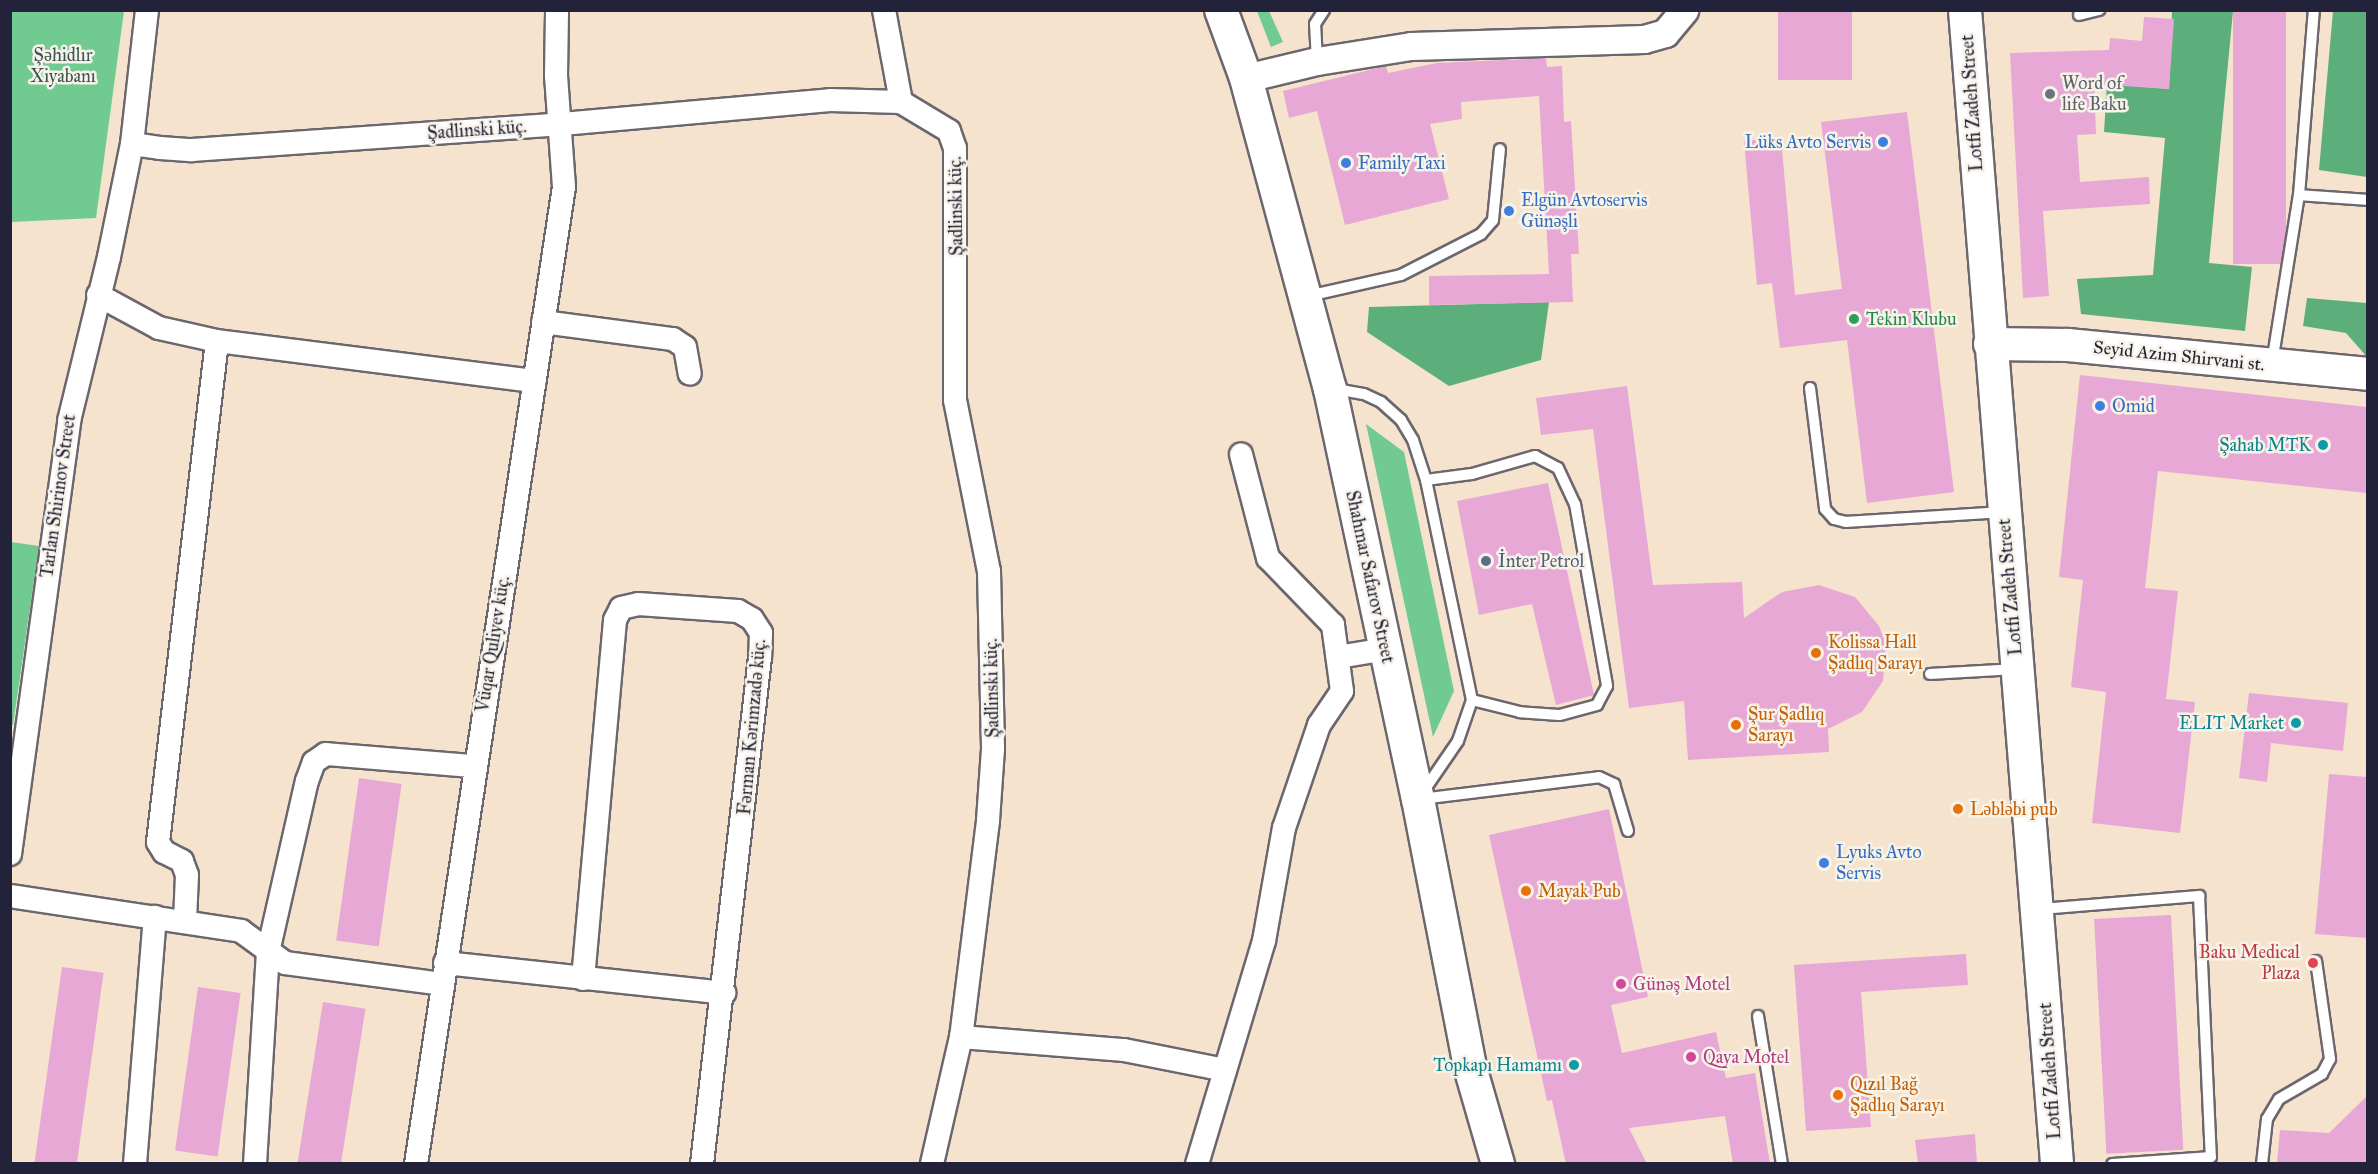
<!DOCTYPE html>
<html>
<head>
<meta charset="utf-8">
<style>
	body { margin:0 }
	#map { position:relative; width:2378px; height:1174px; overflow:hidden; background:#f5e3cd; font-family:"IM FELL Great Primer",serif }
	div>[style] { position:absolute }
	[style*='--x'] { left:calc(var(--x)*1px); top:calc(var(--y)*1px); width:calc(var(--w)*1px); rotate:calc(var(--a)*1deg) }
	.green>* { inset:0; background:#71cb91 }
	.forest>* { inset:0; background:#5caf7b }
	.building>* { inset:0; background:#e7a8d5; transform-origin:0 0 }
	.roads { filter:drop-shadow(2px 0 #6c666e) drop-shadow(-2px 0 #6c666e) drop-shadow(0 2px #6c666e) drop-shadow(0 -2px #6c666e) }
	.service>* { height:10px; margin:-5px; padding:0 5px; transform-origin:5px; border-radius:5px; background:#fff }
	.minor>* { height:22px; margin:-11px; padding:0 11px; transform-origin:11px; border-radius:11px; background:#fff }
	.tertiary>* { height:27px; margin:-13.5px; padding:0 13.5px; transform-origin:13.5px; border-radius:13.5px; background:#fff }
	.secondary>* { height:32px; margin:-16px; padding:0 16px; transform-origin:16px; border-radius:16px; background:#fff }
	.dots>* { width:16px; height:16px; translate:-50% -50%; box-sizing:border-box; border:3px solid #f7f3e8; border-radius:50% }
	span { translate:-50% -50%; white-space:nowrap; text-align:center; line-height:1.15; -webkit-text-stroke:5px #f7f3e8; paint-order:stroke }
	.park-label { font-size:18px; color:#3a5555 }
	.worship-label { font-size:18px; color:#5b616d }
	.left { translate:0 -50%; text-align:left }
	.street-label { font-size:18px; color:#22223b }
	.shop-label { font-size:18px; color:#366cbe }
	.right { translate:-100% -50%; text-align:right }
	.leisure-label { font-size:18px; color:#27864d }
	.culture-label { font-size:18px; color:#0d838f }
	.service-label { font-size:18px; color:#4e5e75 }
	.food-label { font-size:18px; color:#c56008 }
	.health-label { font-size:18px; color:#be3a42 }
	.hotel-label { font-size:18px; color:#b23c85 }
	.frame { position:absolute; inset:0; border:12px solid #22223b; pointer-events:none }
</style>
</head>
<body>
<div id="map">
	<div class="green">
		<div style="clip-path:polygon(11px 10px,124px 11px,96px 218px,11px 222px)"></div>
		<div style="clip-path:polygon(1257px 11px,1269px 11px,1283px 42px,1271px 47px)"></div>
		<div style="clip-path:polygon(1366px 424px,1404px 452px,1454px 691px,1433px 737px)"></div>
		<div style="clip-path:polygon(11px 542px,39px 546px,13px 725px,10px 725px)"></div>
	</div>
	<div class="forest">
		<div style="clip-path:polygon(2172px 11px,2233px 11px,2209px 263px,2252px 267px,2245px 331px,2081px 314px,2077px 279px,2153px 275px,2165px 138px,2104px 132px,2107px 84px,2169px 89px)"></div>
		<div style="clip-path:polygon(2333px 11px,2367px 11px,2367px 177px,2319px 170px)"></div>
		<div style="clip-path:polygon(2307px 298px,2367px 303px,2367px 357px,2346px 333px,2303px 326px)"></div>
		<div style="clip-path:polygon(1549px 302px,1541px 360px,1449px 386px,1367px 332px,1369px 307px)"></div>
	</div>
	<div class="building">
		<div style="left:1778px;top:10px;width:74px;height:70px"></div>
		<div style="left:2233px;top:10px;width:53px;height:254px"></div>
		<div style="clip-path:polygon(2144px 17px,2174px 19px,2169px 89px,2094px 84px,2096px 134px,2077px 135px,2080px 182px,2149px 177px,2150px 204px,2043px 211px,2049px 296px,2023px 298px,2010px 53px,2109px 50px,2110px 38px,2142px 41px)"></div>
		<div style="clip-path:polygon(1546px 58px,1547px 67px,1562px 66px,1564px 122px,1571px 121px,1579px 254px,1571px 254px,1573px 302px,1429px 305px,1429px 276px,1549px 274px,1539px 96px,1461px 102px,1462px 119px,1430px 124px,1449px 199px,1345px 225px,1317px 111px,1289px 118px,1283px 91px,1386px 66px,1388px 73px,1437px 63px)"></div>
		<div style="clip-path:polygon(1907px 112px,1954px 492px,1867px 503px,1847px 340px,1780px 348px,1772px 283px,1757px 285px,1744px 141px,1781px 138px,1795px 295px,1842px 289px,1821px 122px)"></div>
		<div style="clip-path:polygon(2080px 375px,2367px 407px,2367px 493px,2158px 471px,2145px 588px,2178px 591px,2166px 699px,2195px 702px,2180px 833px,2092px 823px,2106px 692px,2071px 687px,2083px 580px,2059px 577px)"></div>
		<div style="clip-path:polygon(1627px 386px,1653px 585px,1742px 582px,1744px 618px,1782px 592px,1819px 585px,1855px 597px,1879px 626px,1886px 644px,1883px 681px,1862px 712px,1828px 729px,1829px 752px,1688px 760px,1684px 701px,1629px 708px,1593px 429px,1541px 435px,1536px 398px)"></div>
		<div style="clip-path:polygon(1548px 483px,1594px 695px,1556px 705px,1532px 604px,1479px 615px,1457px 501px)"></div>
		<div style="clip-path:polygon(2249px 693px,2348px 703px,2343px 751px,2271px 743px,2267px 782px,2239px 778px)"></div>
		<div style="clip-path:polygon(2329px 774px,2367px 777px,2367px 938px,2315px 934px)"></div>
		<div style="left:359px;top:778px;width:43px;height:164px;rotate:8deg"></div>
		<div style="clip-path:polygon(1609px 809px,1648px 997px,1611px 1005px,1622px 1053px,1716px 1032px,1726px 1078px,1755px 1073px,1770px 1164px,1733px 1164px,1725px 1116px,1629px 1128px,1647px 1164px,1566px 1164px,1552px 1100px,1547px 1101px,1489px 835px)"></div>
		<div style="left:2171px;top:915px;width:235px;height:77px;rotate:87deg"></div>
		<div style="clip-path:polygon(1966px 954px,1968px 985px,1861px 992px,1871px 1127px,1806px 1131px,1794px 965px)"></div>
		<div style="left:62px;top:967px;width:42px;height:199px;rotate:8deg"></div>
		<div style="left:198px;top:987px;width:43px;height:165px;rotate:8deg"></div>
		<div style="left:323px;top:1002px;width:43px;height:164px;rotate:9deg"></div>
		<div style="clip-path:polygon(2367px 1096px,2367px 1164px,2277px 1164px,2280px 1130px,2329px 1133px)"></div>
		<div style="clip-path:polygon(1975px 1134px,1977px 1164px,1918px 1164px,1915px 1140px)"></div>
	</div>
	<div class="roads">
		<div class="service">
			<div style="--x:2079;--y:15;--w:21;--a:-14"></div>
			<div style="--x:1317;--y:61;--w:37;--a:-93"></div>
			<div style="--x:1315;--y:24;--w:17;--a:-57"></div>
			<div style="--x:2299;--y:195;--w:186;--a:-85.4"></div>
			<div style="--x:1308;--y:296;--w:95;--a:-12.7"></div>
			<div style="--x:1401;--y:275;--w:90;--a:-27.1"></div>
			<div style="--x:1481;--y:234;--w:18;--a:-49"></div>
			<div style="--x:1493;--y:220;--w:71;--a:-84.4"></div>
			<div style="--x:2272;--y:363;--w:170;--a:-80.9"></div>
			<div style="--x:2299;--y:195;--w:69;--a:4.1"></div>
			<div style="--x:1810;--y:388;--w:122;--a:82.9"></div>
			<div style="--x:1825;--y:509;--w:13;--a:48"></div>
			<div style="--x:1834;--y:519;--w:12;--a:14"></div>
			<div style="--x:1846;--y:522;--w:157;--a:-3.6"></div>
			<div style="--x:1335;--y:389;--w:29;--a:10"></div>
			<div style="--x:1364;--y:394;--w:19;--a:25"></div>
			<div style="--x:1381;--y:402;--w:27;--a:42"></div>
			<div style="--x:1401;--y:420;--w:23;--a:59"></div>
			<div style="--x:1413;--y:440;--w:42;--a:72"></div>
			<div style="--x:1426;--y:480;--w:225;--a:78.2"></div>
			<div style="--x:1472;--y:700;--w:43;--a:108.9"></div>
			<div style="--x:1458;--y:741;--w:62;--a:124.5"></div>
			<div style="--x:1426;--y:480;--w:46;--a:-7.4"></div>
			<div style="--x:1472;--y:474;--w:66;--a:-15.9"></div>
			<div style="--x:1535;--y:456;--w:26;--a:28"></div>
			<div style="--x:1558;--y:468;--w:40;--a:65"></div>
			<div style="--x:1575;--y:504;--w:185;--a:80"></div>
			<div style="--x:1607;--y:686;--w:21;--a:118"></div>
			<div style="--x:1597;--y:705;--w:39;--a:165"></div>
			<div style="--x:1559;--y:715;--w:39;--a:-176"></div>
			<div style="--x:1520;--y:712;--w:49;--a:-166"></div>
			<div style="--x:1930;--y:674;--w:86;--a:-3.3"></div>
			<div style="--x:1421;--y:799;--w:179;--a:-7"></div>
			<div style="--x:1599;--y:777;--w:17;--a:25"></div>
			<div style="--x:1614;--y:784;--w:49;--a:73.4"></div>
			<div style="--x:2040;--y:909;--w:160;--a:-4.7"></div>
			<div style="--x:2199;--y:896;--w:261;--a:87.4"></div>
			<div style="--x:2211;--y:1157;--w:99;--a:176"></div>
			<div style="--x:1758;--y:1016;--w:150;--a:80.8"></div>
			<div style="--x:2262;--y:1164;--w:45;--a:-83.7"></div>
			<div style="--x:2267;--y:1119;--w:23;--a:-59"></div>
			<div style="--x:2279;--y:1099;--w:50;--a:-30.2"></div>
			<div style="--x:2322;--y:1074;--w:17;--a:-62"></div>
			<div style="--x:2330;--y:1059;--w:99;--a:-98.1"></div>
		</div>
		<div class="minor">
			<div style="--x:147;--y:10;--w:135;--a:96.4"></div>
			<div style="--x:132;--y:144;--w:28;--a:8"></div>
			<div style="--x:160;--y:148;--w:32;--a:4"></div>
			<div style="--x:192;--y:150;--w:371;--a:-4"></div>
			<div style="--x:562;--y:124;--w:269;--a:-5.1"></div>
			<div style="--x:830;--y:100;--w:71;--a:1.6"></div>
			<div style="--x:901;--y:102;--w:56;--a:31.1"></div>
			<div style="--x:949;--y:131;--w:18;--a:71"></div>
			<div style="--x:955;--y:148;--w:252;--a:90"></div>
			<div style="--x:955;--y:400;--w:174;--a:78.8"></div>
			<div style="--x:989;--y:571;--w:178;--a:88.7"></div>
			<div style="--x:993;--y:749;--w:72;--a:94"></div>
			<div style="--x:988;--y:821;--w:218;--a:97.1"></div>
			<div style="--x:961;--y:1037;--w:130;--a:102.9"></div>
			<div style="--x:884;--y:10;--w:94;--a:79.5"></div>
			<div style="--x:98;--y:295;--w:69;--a:28.4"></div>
			<div style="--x:159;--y:328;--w:59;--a:12.6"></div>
			<div style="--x:217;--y:341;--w:320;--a:7.2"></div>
			<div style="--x:543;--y:322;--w:131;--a:7.5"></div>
			<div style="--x:673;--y:339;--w:14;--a:34"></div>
			<div style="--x:685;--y:347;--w:27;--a:80"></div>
			<div style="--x:1338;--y:657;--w:49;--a:-9.5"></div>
			<div style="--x:10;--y:854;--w:437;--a:-82.2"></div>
			<div style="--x:69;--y:421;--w:169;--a:-76.3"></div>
			<div style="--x:109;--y:257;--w:115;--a:-78.5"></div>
			<div style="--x:10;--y:896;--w:234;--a:8.6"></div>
			<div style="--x:241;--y:931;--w:54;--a:36"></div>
			<div style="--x:285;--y:963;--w:158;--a:7.6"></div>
			<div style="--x:185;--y:921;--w:46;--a:-87.5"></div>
			<div style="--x:187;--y:875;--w:15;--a:-110"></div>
			<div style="--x:182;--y:861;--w:20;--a:-153"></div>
			<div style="--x:164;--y:852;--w:12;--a:-121"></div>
			<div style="--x:158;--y:842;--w:504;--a:-83.28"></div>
			<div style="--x:445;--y:963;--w:281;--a:6.1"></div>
			<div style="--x:583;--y:979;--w:360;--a:-84.9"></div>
			<div style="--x:615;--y:620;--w:13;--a:-63"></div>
			<div style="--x:621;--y:608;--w:17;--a:-13"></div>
			<div style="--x:638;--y:604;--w:100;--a:4"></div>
			<div style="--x:738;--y:611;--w:16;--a:30"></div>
			<div style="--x:752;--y:619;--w:17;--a:57"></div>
			<div style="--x:761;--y:633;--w:24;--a:92"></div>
			<div style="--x:760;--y:657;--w:510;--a:96.53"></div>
			<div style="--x:961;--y:1037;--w:164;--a:4.6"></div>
			<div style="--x:1124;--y:1050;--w:103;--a:11.2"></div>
			<div style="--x:135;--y:1164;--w:248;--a:-85.4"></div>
			<div style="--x:255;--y:1164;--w:212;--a:-86.5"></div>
			<div style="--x:268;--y:952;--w:175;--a:-77.2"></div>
			<div style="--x:307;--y:781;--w:20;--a:-70"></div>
			<div style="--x:314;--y:762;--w:14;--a:-34"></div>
			<div style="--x:326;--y:754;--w:147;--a:4.7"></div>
			<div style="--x:416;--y:1164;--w:988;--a:-81.39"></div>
			<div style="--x:564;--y:187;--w:111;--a:-94.1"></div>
			<div style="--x:556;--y:76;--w:66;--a:-89.1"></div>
			<div style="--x:1197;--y:1164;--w:233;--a:-73.3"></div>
			<div style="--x:1264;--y:941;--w:115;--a:-80"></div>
			<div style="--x:1284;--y:828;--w:109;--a:-71.2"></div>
			<div style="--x:1319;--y:725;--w:41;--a:-55.9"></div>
			<div style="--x:1342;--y:691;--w:67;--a:-97.8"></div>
			<div style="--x:1333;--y:625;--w:93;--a:-134.1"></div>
			<div style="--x:1268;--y:558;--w:107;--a:-104.6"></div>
		</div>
		<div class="tertiary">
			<div style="--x:1246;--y:78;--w:73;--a:-13.5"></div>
			<div style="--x:1317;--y:61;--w:95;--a:-9.1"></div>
			<div style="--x:1411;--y:46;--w:233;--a:-1.7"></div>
			<div style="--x:1644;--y:39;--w:22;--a:-16"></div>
			<div style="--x:1665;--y:33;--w:30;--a:-50"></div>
		</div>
		<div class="secondary">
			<div style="--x:1221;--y:10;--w:72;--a:69.8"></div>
			<div style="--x:1246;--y:78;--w:322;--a:74.9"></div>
			<div style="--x:1330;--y:389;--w:419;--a:77.9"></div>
			<div style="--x:1418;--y:799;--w:273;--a:79"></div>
			<div style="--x:1470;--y:1067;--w:101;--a:73.9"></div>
			<div style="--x:1965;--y:10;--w:1158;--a:85.44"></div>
			<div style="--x:1990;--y:344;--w:78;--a:0.7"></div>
			<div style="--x:2068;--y:345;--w:301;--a:5.5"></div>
		</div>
	</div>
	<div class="dots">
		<div style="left:2050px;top:94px;background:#6b7280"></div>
		<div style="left:1883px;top:142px;background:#3f7fe0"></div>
		<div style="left:1346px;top:163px;background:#3f7fe0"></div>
		<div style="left:1509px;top:211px;background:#3f7fe0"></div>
		<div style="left:1854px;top:319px;background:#2e9e5b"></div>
		<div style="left:2100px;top:406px;background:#3f7fe0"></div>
		<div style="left:2323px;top:445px;background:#0f9aa8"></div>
		<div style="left:1486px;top:561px;background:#5c6f8a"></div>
		<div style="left:1816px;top:653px;background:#e8710a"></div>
		<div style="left:2296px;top:723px;background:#0f9aa8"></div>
		<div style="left:1736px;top:725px;background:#e8710a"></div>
		<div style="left:1958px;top:809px;background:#e8710a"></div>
		<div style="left:1824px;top:863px;background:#3f7fe0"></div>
		<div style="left:1526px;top:891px;background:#e8710a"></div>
		<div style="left:2313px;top:963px;background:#e0444e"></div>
		<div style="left:1621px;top:984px;background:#d1479c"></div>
		<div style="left:1691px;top:1057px;background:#d1479c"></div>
		<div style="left:1574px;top:1065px;background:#0f9aa8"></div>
		<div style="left:1838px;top:1095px;background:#e8710a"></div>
	</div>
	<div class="park-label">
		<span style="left:63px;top:66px">Şəhidlır<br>Xiyabanı</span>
	</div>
	<div class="worship-label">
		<span class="left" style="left:2062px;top:94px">Word of<br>life Baku</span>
	</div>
	<div class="street-label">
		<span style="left:1972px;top:103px;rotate:-94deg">Lotfi Zadeh Street</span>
		<span style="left:477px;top:130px;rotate:-4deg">Şadlinski küç.</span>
		<span style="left:956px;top:206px;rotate:-91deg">Şadlinski küç.</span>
		<span style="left:2179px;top:356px;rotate:6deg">Seyid Azim Shirvani st.</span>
		<span style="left:58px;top:496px;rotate:-82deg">Tarlan Shirinov Street</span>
		<span style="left:1370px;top:577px;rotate:78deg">Shahmar Safarov Street</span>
		<span style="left:2010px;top:587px;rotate:-95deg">Lotfi Zadeh Street</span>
		<span style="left:493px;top:644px;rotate:-81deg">Vüqar Quliyev küç.</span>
		<span style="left:992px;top:688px;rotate:-91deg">Şadlinski küç.</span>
		<span style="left:752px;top:727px;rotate:-85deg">Fərman Kərimzadə küç.</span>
		<span style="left:2050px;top:1071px;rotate:-94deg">Lotfi Zadeh Street</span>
	</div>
	<div class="shop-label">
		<span class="right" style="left:1871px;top:142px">Lüks Avto Servis</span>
		<span class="left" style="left:1358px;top:163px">Family Taxi</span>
		<span class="left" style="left:1521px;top:211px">Elgün Avtoservis<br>Günəşli</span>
		<span class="left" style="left:2112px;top:406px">Omid</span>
		<span class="left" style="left:1836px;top:863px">Lyuks Avto<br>Servis</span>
	</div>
	<div class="leisure-label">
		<span class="left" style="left:1866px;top:319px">Tekin Klubu</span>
	</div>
	<div class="culture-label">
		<span class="right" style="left:2311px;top:445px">Şahab MTK</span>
		<span class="right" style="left:2284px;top:723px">ELIT Market</span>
		<span class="right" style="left:1562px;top:1065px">Topkapı Hamamı</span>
	</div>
	<div class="service-label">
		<span class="left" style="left:1498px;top:561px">İnter Petrol</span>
	</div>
	<div class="food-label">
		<span class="left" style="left:1828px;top:653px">Kolissa Hall<br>Şadlıq Sarayı</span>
		<span class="left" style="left:1748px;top:725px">Şur Şadlıq<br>Sarayı</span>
		<span class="left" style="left:1970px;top:809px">Ləbləbi pub</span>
		<span class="left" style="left:1538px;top:891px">Mayak Pub</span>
		<span class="left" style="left:1850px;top:1095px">Qızıl Bağ<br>Şadlıq Sarayı</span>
	</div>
	<div class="health-label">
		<span class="right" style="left:2300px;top:963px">Baku Medical<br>Plaza</span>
	</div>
	<div class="hotel-label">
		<span class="left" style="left:1633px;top:984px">Günəş Motel</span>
		<span class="left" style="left:1703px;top:1057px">Qaya Motel</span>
	</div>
	<div class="frame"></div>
</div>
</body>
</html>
